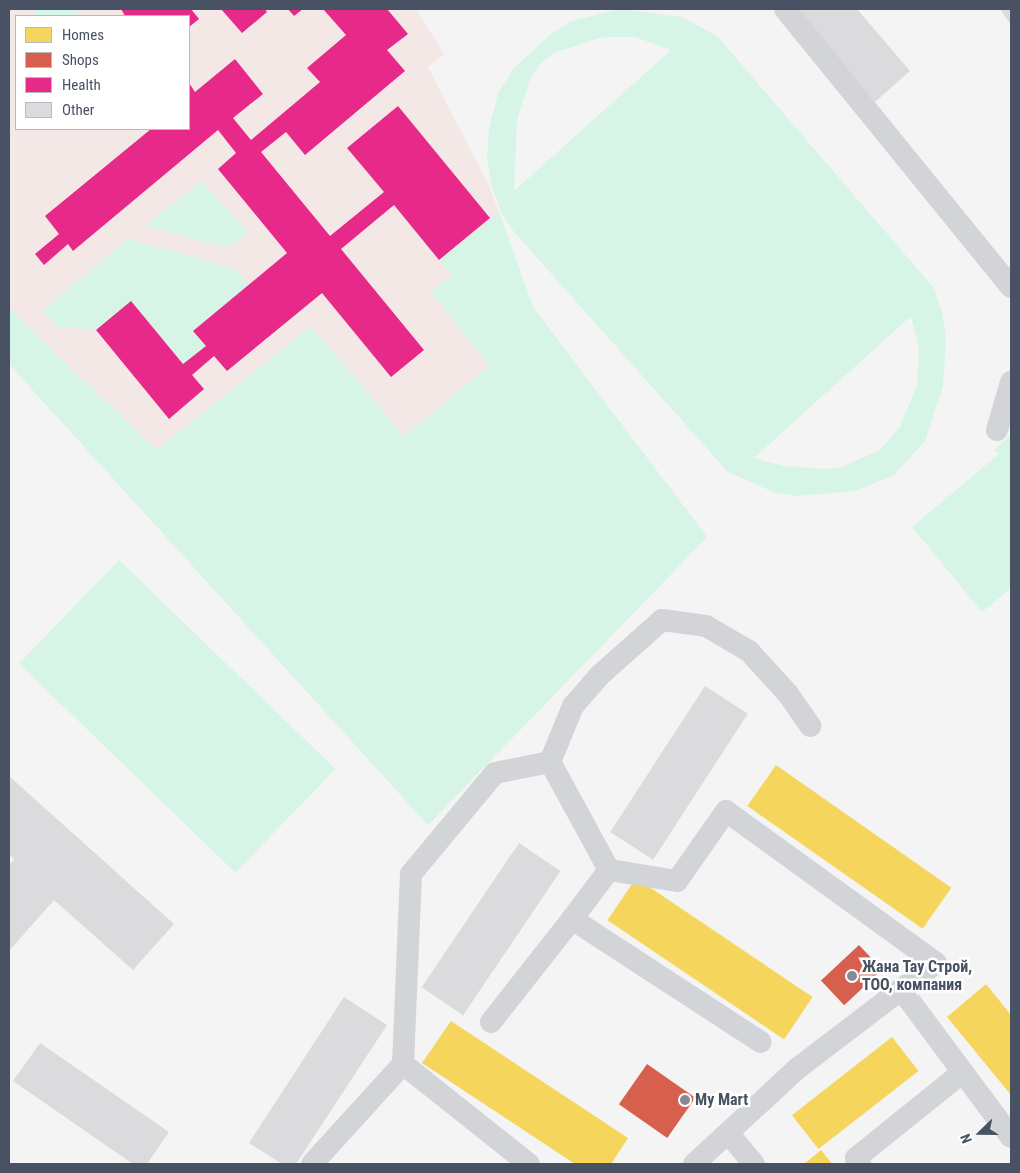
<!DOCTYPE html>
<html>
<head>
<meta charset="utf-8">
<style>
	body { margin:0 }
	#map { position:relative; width:1020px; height:1173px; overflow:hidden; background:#f4f4f4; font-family:"Roboto Condensed",sans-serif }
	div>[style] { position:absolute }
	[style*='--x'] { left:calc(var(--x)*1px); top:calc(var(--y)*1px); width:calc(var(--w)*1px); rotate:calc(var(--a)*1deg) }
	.medical>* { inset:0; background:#f3e8e6 }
	.green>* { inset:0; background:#d7f5e7; transform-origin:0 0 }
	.homes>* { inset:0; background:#f6d55c; transform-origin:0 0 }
	.shops>* { inset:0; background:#d6604d; transform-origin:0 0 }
	.health>* { inset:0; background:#e7298a }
	.building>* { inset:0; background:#dbdbde; transform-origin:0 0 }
	.minor>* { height:22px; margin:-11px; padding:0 11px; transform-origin:11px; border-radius:11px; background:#d2d4d7 }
	.dots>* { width:14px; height:14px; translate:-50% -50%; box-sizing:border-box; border:2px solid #fff; border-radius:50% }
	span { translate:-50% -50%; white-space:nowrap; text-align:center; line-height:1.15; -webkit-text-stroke:5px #fff; paint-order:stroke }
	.poi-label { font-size:16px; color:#485263; font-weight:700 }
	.left { translate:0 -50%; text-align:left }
	.frame { position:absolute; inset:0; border:10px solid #485263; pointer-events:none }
	.legend { position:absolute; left:15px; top:15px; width:175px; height:115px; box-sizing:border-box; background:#fff; border:1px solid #b6bac1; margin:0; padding:6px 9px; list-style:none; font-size:15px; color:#485263 }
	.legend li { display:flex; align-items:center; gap:10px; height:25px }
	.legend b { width:25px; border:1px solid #b6bac1 }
	.north { position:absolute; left:955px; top:1108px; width:50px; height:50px; -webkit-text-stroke:4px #fff; paint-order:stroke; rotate:248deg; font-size:14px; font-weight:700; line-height:20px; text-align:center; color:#485263 }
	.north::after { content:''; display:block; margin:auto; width:18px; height:22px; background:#485263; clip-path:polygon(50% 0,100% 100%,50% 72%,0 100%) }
</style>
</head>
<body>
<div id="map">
	<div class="medical">
		<div style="clip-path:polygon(evenodd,9px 9px,416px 9px,444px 54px,428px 67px,490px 188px,533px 307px,707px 537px,428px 825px,9px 364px,9px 9px,16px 16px,189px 16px,189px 129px,16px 129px,16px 16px)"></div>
	</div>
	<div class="green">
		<div style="clip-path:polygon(32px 9px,83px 9px,73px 16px,37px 16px)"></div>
		<div style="clip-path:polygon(evenodd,621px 9px,682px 17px,717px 36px,933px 287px,942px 311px,946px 338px,943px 386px,925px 441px,894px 475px,855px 491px,797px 496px,773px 492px,728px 472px,514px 232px,501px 212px,492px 187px,487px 158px,489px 129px,498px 93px,514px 68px,550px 35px,571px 21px,621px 9px,603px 37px,635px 37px,671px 50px,514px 191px,517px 121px,530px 79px,541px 63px,554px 53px,603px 37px,621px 9px,911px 316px,919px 349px,917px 385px,900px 427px,880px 450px,842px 467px,826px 469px,784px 466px,754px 458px,911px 316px)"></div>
		<div style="clip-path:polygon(202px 181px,248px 233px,229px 248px,145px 226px)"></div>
		<div style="clip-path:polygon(499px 212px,533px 307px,707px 537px,428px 825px,9px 364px,9px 308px,156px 450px,311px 326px,404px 436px,489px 366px,431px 292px,452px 275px,439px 260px)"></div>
		<div style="clip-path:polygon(128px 239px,234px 268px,248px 285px,194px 330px,206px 346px,183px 364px,131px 301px,96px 330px,58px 327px,43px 310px)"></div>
		<div style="clip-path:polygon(1011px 435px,1011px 588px,982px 612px,912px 527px,999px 454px,994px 450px)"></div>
		<div style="left:119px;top:560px;width:301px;height:144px;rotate:44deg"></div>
	</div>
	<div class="homes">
		<div style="left:776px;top:765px;width:214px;height:50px;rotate:35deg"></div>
		<div style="left:636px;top:878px;width:213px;height:51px;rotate:34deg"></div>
		<div style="clip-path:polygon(986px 984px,1011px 1015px,1011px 1095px,947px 1017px)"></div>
		<div style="clip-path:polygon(451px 1021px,628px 1138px,611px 1164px,575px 1164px,422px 1063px)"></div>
		<div style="left:892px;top:1037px;width:43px;height:127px;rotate:52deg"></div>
		<div style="clip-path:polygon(821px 1150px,832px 1164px,804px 1164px)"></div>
	</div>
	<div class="shops">
		<div style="left:859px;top:945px;width:34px;height:52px;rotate:47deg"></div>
		<div style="left:647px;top:1064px;width:59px;height:49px;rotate:35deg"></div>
	</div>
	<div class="health">
		<div style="clip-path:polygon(121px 9px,191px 9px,199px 19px,189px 27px,189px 16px,125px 16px)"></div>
		<div style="clip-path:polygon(221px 9px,265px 9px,267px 12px,242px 33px)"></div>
		<div style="clip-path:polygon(288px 9px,303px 9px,294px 16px)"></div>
		<div style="clip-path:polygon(323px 9px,387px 9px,408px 34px,387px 50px,405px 71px,305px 155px,286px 132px,261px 152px,330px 236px,384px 192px,347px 148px,398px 106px,490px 218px,439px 260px,394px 205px,341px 249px,424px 350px,391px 377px,322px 293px,227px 371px,214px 356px,192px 375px,204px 389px,169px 419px,96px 330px,131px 301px,183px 364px,206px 346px,193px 331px,287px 253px,218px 169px,236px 153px,218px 130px,73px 251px,68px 244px,44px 265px,35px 254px,59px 234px,45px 216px,151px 129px,189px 129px,189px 83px,195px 92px,235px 59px,263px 94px,233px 118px,251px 140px,320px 82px,307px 68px,346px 35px)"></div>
	</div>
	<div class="building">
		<div style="clip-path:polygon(795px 9px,857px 9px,910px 71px,875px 102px)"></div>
		<div style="clip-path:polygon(1000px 9px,1011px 9px,1011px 25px)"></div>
		<div style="left:705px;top:686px;width:51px;height:174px;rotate:33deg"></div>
		<div style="clip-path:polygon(9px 776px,174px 924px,133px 970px,54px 900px,9px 951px,9px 865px,14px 859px,9px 854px)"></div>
		<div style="left:519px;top:843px;width:50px;height:174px;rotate:34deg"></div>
		<div style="clip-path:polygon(344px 997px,387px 1025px,296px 1164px,282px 1164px,249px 1143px)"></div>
		<div style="clip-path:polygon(40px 1043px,169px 1132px,147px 1164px,133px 1164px,13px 1081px)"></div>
	</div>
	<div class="minor">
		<div style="--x:785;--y:9;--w:358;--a:50.9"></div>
		<div style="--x:997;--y:430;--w:50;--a:-73.7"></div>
		<div style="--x:609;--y:870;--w:61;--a:127.1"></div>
		<div style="--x:572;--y:919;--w:225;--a:33.1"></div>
		<div style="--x:901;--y:989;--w:184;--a:53.4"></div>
		<div style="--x:491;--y:1022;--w:131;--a:-51.8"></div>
		<div style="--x:728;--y:1133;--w:40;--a:50"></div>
		<div style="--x:312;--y:1164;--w:135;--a:-47.7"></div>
		<div style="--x:529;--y:1164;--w:161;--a:-141.6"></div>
		<div style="--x:403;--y:1064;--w:190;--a:-87.6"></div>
		<div style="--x:411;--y:874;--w:131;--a:-50.3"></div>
		<div style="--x:495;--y:773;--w:56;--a:-11.3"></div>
		<div style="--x:694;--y:1164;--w:142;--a:-42.7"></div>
		<div style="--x:798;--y:1068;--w:173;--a:-37.3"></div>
		<div style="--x:936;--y:963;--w:259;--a:-144.1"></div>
		<div style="--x:726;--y:811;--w:85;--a:125"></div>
		<div style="--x:677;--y:881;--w:69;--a:-170.8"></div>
		<div style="--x:609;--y:870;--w:123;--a:-118.6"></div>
		<div style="--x:550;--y:762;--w:61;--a:-67.7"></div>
		<div style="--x:573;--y:706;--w:41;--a:-48.9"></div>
		<div style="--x:600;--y:675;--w:83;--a:-41.6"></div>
		<div style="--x:662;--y:620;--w:44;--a:7.8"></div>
		<div style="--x:706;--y:626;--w:50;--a:30.2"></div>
		<div style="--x:749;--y:651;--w:58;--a:47.8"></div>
		<div style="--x:788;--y:694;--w:39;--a:55"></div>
		<div style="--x:860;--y:1164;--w:7;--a:-124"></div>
		<div style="--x:856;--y:1158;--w:137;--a:-38.8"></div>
	</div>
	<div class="dots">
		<div style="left:852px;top:976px;background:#848b96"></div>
		<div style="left:685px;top:1100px;background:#848b96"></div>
	</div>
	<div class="poi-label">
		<span class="left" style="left:862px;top:976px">Жана Тау Строй,<br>ТОО, компания</span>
		<span class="left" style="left:695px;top:1100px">My Mart</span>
	</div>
	<div class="frame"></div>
	<ul class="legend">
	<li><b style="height:14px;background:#f6d55c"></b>Homes</li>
	<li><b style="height:14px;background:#d6604d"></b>Shops</li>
	<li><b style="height:14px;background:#e7298a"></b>Health</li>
	<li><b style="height:14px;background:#dbdbde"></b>Other</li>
	</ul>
	<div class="north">N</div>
</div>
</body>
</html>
